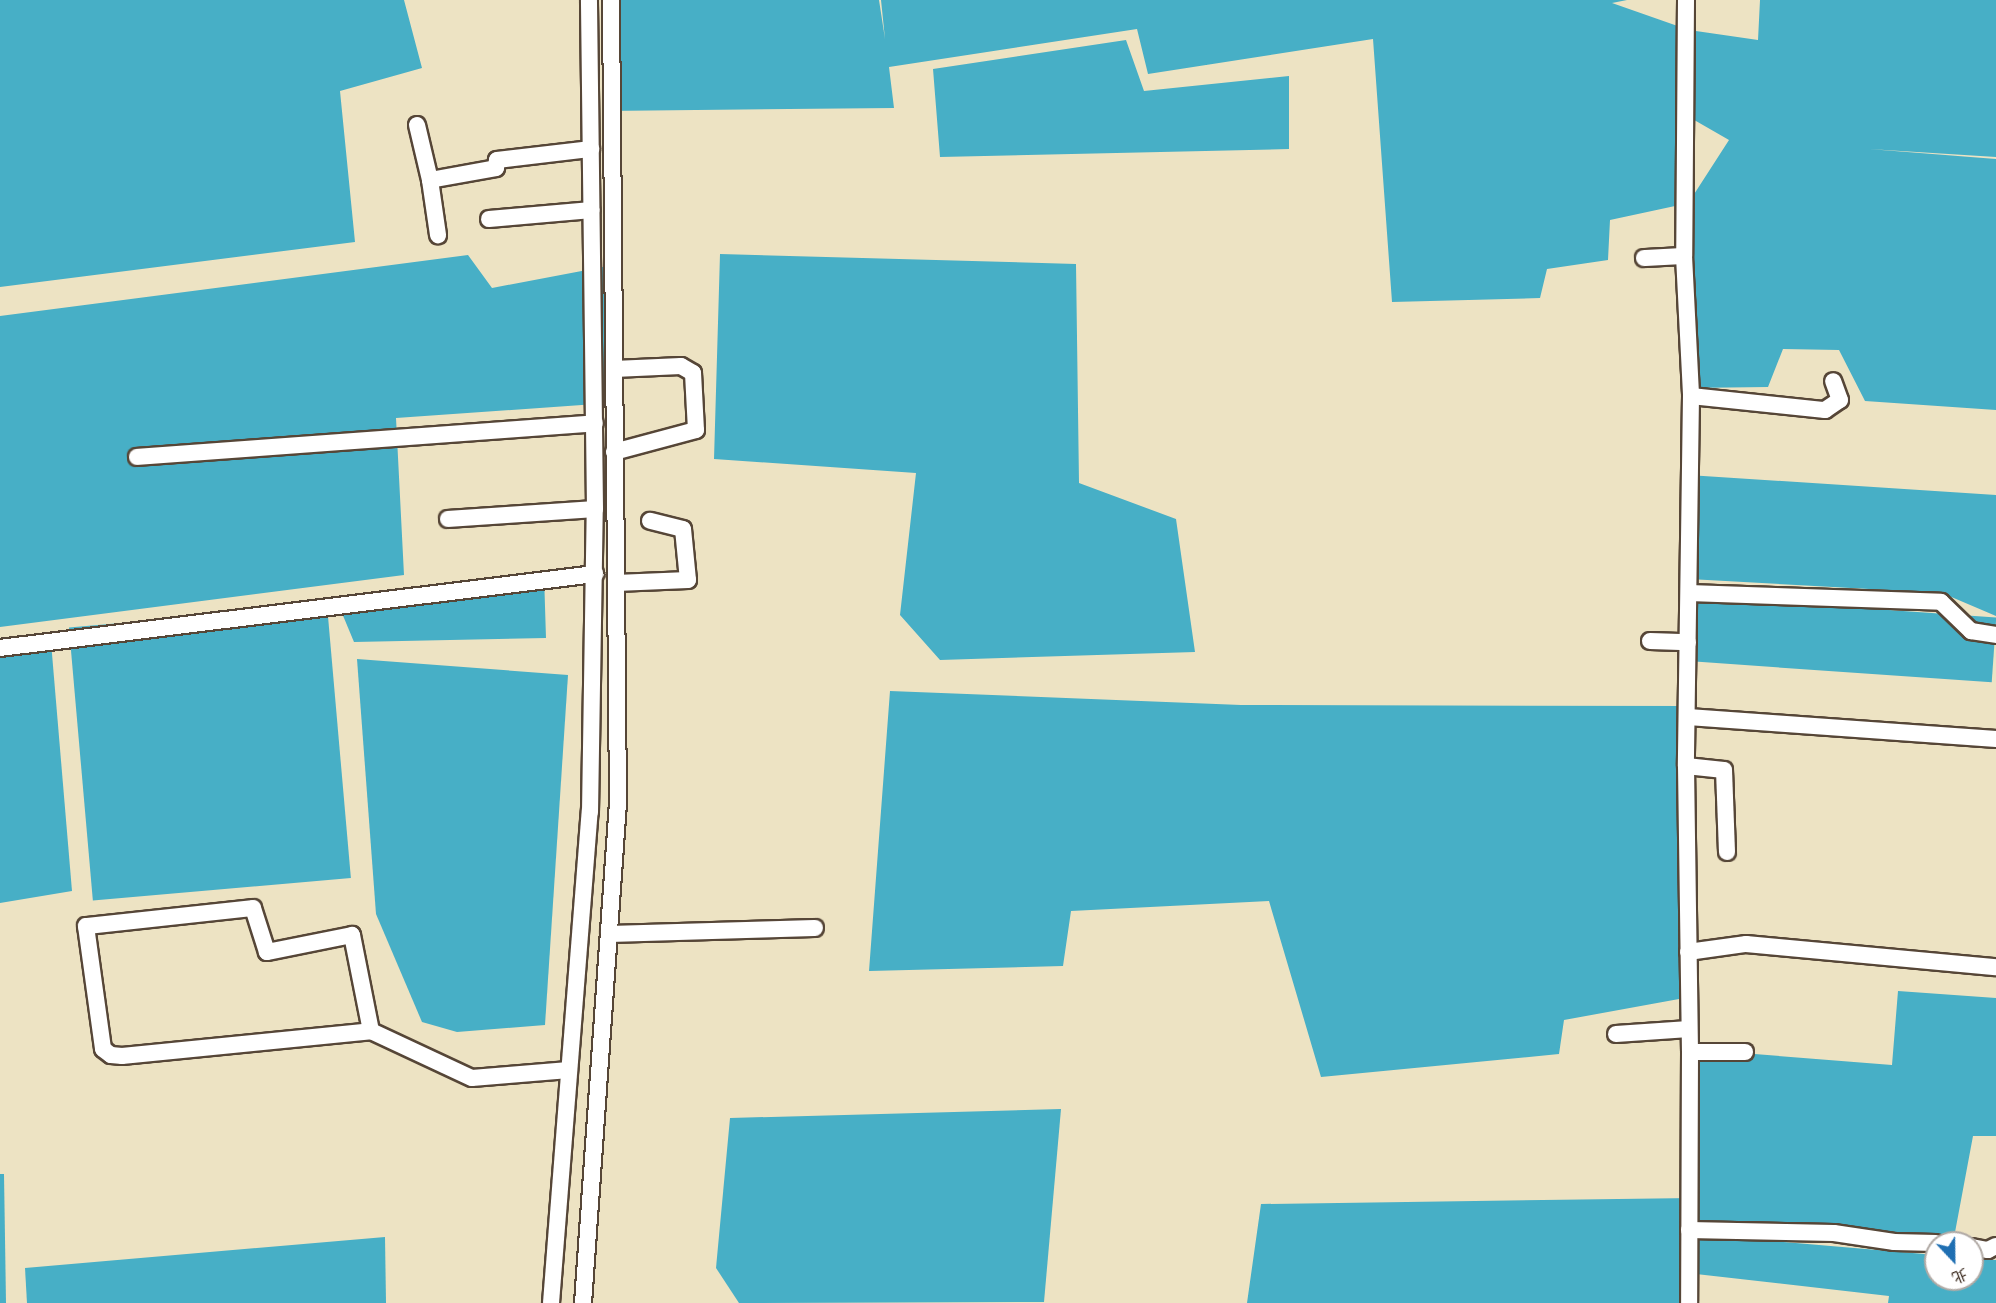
<!DOCTYPE html>
<html>
<head>
<meta charset="utf-8">
<style>
	body { margin:0 }
	#map { position:relative; width:1996px; height:1303px; overflow:hidden; background:#ede3c3; font-family:Pangolin,"LXGW WenKai TC",sans-serif }
	div>[style] { position:absolute }
	[style*='--x'] { left:calc(var(--x)*1px); top:calc(var(--y)*1px); width:calc(var(--w)*1px); rotate:calc(var(--a)*1deg) }
	.water>* { inset:0; background:#47afc6; transform-origin:0 0 }
	.roads { filter:drop-shadow(2px 0 #564637) drop-shadow(-2px 0 #564637) drop-shadow(0 2px #564637) drop-shadow(0 -2px #564637) }
	.minor>* { height:16px; margin:-8px; padding:0 8px; transform-origin:8px; border-radius:8px; background:#fff }
	span { translate:-50% -50%; white-space:nowrap; text-align:center; line-height:1.15; -webkit-text-stroke:5px #fff; paint-order:stroke }
	.north { position:absolute; left:1924px; top:1231px; width:60px; height:60px; box-sizing:border-box; background:#fff; border:2px solid #b1aaa5; border-radius:50%; rotate:158deg; font-size:16px; font-weight:700; line-height:24px; text-align:center; color:#3b2a1e }
	.north::after { content:''; display:block; margin:auto; width:21px; height:27px; background:#1f6fb2; clip-path:polygon(50% 0,100% 100%,50% 72%,0 100%) }
</style>
</head>
<body>
<div id="map">
	<div class="water">
		<div style="clip-path:polygon(0 0,404px 0,422px 68px,340px 91px,355px 242px,0 287px)"></div>
		<div style="clip-path:polygon(evenodd,604px 0,879px 0,885px 39px,881px 0,1627px 0,1612px 3px,1689px 30px,1758px 40px,1760px 0,1996px 0,1996px 157px,1869px 149px,1996px 159px,1996px 410px,1865px 401px,1839px 350px,1783px 349px,1768px 387px,1688px 388px,1689px 203px,1610px 220px,1608px 260px,1547px 269px,1540px 298px,1392px 302px,1373px 39px,1148px 74px,1137px 29px,889px 67px,894px 108px,605px 111px,604px 0,1689px 117px,1729px 140px,1689px 202px,1689px 117px)"></div>
		<div style="clip-path:polygon(1126px 40px,1144px 91px,1289px 76px,1289px 149px,940px 157px,933px 69px)"></div>
		<div style="clip-path:polygon(720px 254px,1076px 264px,1079px 483px,1176px 519px,1195px 652px,940px 660px,900px 615px,916px 473px,714px 459px)"></div>
		<div style="clip-path:polygon(468px 255px,492px 288px,608px 266px,610px 403px,396px 418px,404px 575px,0 627px,0 316px)"></div>
		<div style="clip-path:polygon(1688px 475px,1996px 495px,1996px 616px,1942px 593px,1689px 579px)"></div>
		<div style="clip-path:polygon(544px 575px,546px 638px,354px 642px,339px 606px)"></div>
		<div style="left:1689px;top:596px;width:308px;height:65px;rotate:4deg"></div>
		<div style="left:327px;top:605px;width:274px;height:259px;rotate:85deg"></div>
		<div style="clip-path:polygon(51px 642px,72px 891px,0 903px,0 650px)"></div>
		<div style="clip-path:polygon(357px 659px,568px 675px,545px 1025px,457px 1032px,422px 1022px,376px 914px)"></div>
		<div style="clip-path:polygon(890px 691px,1241px 705px,1689px 706px,1690px 997px,1564px 1020px,1559px 1054px,1321px 1077px,1269px 901px,1071px 911px,1063px 966px,869px 971px)"></div>
		<div style="clip-path:polygon(1898px 991px,1996px 998px,1996px 1136px,1973px 1136px,1953px 1243px,1714px 1236px,1936px 1255px,1936px 1279px,1972px 1279px,1972px 1258px,1996px 1260px,1996px 1303px,1888px 1303px,1889px 1296px,1696px 1274px,1686px 1303px,1247px 1303px,1261px 1204px,1693px 1198px,1691px 1049px,1892px 1065px)"></div>
		<div style="clip-path:polygon(1061px 1109px,1044px 1302px,739px 1303px,716px 1268px,730px 1118px)"></div>
		<div style="clip-path:polygon(0 1174px,4px 1174px,6px 1303px,0 1303px)"></div>
		<div style="clip-path:polygon(385px 1237px,386px 1303px,27px 1303px,25px 1268px)"></div>
	</div>
	<div class="roads">
		<div class="minor">
			<div style="--x:1686;--y:0;--w:256;--a:90.4"></div>
			<div style="--x:1684;--y:256;--w:140;--a:87.1"></div>
			<div style="--x:1691;--y:396;--w:370;--a:90.8"></div>
			<div style="--x:1686;--y:766;--w:286;--a:89.2"></div>
			<div style="--x:1690;--y:1052;--w:251;--a:90.2"></div>
			<div style="--x:417;--y:125;--w:57;--a:76.7"></div>
			<div style="--x:430;--y:180;--w:56;--a:81.7"></div>
			<div style="--x:430;--y:180;--w:67;--a:-10.3"></div>
			<div style="--x:496;--y:168;--w:8;--a:-83"></div>
			<div style="--x:497;--y:160;--w:95;--a:-6.7"></div>
			<div style="--x:489;--y:219;--w:103;--a:-5"></div>
			<div style="--x:1644;--y:258;--w:40;--a:-2.9"></div>
			<div style="--x:614;--y:369;--w:67;--a:-2.6"></div>
			<div style="--x:681;--y:366;--w:14;--a:30"></div>
			<div style="--x:693;--y:373;--w:57;--a:87"></div>
			<div style="--x:696;--y:430;--w:85;--a:165"></div>
			<div style="--x:1691;--y:396;--w:135;--a:6"></div>
			<div style="--x:1825;--y:410;--w:18;--a:-34"></div>
			<div style="--x:1840;--y:400;--w:20;--a:-110"></div>
			<div style="--x:137;--y:457;--w:459;--a:-4.2"></div>
			<div style="--x:448;--y:519;--w:147;--a:-3.9"></div>
			<div style="--x:616;--y:583;--w:72;--a:-2.4"></div>
			<div style="--x:688;--y:580;--w:51;--a:-95.6"></div>
			<div style="--x:683;--y:529;--w:34;--a:-166"></div>
			<div style="--x:1689;--y:593;--w:252;--a:2"></div>
			<div style="--x:1941;--y:602;--w:42;--a:44"></div>
			<div style="--x:1971;--y:631;--w:25;--a:9"></div>
			<div style="--x:1650;--y:641;--w:38;--a:2"></div>
			<div style="--x:0;--y:648;--w:600;--a:-7.09"></div>
			<div style="--x:1688;--y:717;--w:309;--a:4.1"></div>
			<div style="--x:1686;--y:766;--w:38;--a:6"></div>
			<div style="--x:1724;--y:770;--w:82;--a:87.9"></div>
			<div style="--x:609;--y:934;--w:206;--a:-1.7"></div>
			<div style="--x:1688;--y:952;--w:59;--a:-7.9"></div>
			<div style="--x:1746;--y:944;--w:251;--a:5.3"></div>
			<div style="--x:371;--y:1031;--w:98;--a:-101.2"></div>
			<div style="--x:352;--y:935;--w:87;--a:168.7"></div>
			<div style="--x:267;--y:952;--w:46;--a:-107.7"></div>
			<div style="--x:253;--y:908;--w:168;--a:173.8"></div>
			<div style="--x:86;--y:926;--w:124;--a:82.1"></div>
			<div style="--x:103;--y:1049;--w:10;--a:37"></div>
			<div style="--x:111;--y:1055;--w:11;--a:5"></div>
			<div style="--x:122;--y:1056;--w:250;--a:-5.7"></div>
			<div style="--x:371;--y:1031;--w:111;--a:25"></div>
			<div style="--x:472;--y:1078;--w:97;--a:-4.7"></div>
			<div style="--x:1616;--y:1034;--w:73;--a:-3.9"></div>
			<div style="--x:1690;--y:1052;--w:55;--a:0"></div>
			<div style="--x:1689;--y:1230;--w:145;--a:1.2"></div>
			<div style="--x:1834;--y:1233;--w:61;--a:8.5"></div>
			<div style="--x:1894;--y:1242;--w:42;--a:1.4"></div>
			<div style="--x:1972;--y:1247;--w:16;--a:11"></div>
			<div style="--x:1988;--y:1250;--w:9;--a:-27"></div>
			<div style="--x:551;--y:1303;--w:493;--a:-85.5"></div>
			<div style="--x:590;--y:812;--w:303;--a:-89.1"></div>
			<div style="--x:595;--y:509;--w:509;--a:-90.68"></div>
			<div style="--x:583;--y:1303;--w:498;--a:-86"></div>
			<div style="--x:618;--y:806;--w:806;--a:-90.5"></div>
		</div>
	</div>
	<div class="north">北</div>
</div>
</body>
</html>
